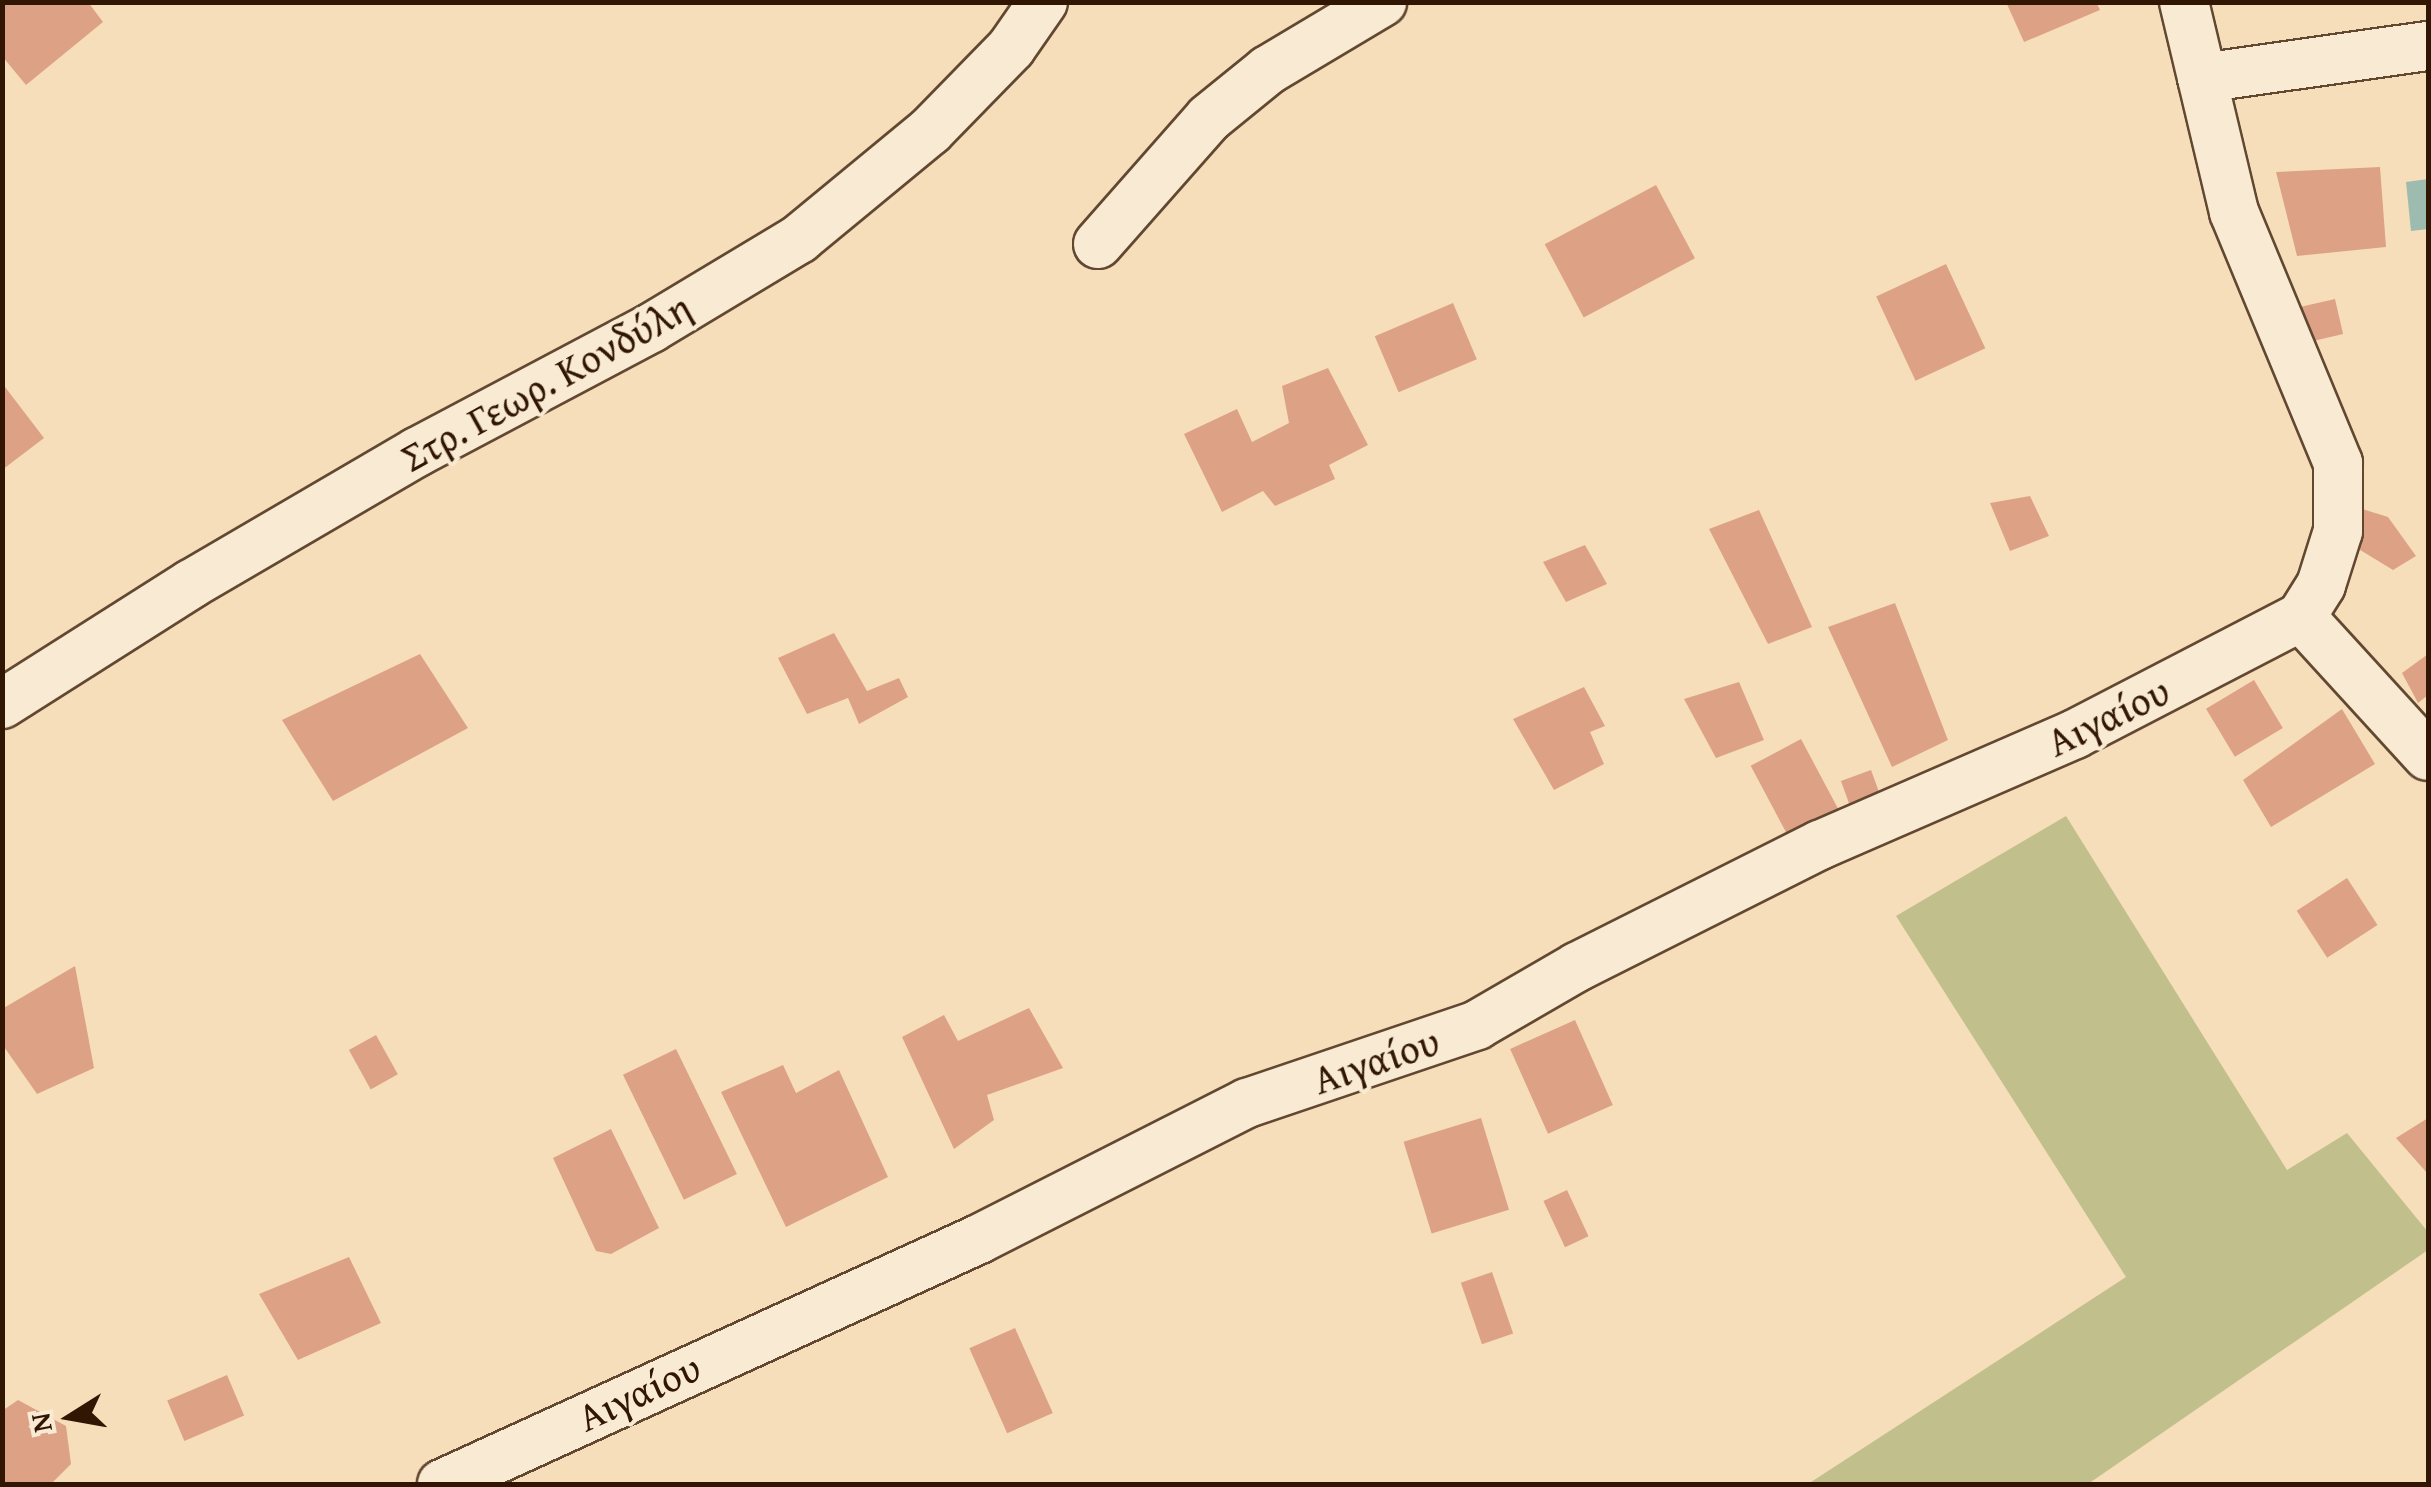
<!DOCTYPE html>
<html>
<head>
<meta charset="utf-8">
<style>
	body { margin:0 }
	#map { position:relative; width:2431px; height:1487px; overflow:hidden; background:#f6debb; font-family:"Gentium Book Plus",serif }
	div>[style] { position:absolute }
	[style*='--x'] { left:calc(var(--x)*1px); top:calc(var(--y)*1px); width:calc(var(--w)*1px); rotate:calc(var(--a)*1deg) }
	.green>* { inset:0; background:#c1c08d }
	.water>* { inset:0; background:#9dbcaf }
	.building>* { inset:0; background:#dda286; transform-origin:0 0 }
	.roads { filter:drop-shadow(2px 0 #624831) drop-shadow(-2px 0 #624831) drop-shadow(0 2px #624831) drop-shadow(0 -2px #624831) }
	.minor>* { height:48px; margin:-24px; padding:0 24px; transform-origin:24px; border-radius:24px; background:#f9ead3 }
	span { translate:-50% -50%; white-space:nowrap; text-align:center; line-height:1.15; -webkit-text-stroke:8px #f9ead3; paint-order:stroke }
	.street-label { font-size:40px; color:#301603 }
	.frame { position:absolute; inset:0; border:5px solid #301603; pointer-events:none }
	.north { position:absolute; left:20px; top:1367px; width:100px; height:100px; -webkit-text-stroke:8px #f9ead3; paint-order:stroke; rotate:259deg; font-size:28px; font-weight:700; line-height:40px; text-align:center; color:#301603 }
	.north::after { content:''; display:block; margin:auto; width:35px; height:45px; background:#301603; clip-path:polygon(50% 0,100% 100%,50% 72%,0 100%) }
</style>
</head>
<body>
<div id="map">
	<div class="green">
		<div style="clip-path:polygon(2066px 816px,2287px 1170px,2347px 1133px,2428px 1232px,2428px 1250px,2088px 1484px,1808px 1484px,2126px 1277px,1896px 916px)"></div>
	</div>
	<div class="water">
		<div style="clip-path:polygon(2428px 179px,2428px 229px,2411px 231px,2406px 182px)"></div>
	</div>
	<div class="building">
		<div style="clip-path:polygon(2px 2px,88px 2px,103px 22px,26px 85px,2px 56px)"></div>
		<div style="clip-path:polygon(2006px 2px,2096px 2px,2100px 10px,2024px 42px)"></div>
		<div style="clip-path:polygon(2380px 167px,2386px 247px,2297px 256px,2276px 172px)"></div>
		<div style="left:1656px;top:185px;width:83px;height:126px;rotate:62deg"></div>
		<div style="left:1946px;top:264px;width:93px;height:77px;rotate:65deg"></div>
		<div style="left:2335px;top:299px;width:36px;height:36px;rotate:77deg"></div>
		<div style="left:1453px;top:303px;width:61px;height:85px;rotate:67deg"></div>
		<div style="clip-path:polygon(1328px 368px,1368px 445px,1329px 465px,1335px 479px,1275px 506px,1263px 491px,1222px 512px,1184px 434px,1237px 409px,1252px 442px,1289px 423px,1282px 386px)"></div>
		<div style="clip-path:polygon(2px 383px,44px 438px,2px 470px)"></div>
		<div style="clip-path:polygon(2030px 496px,2049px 536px,2010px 551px,1990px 503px)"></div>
		<div style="clip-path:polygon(2359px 508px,2388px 517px,2416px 556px,2393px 570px,2352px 545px)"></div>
		<div style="clip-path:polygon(1759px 510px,1812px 627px,1768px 644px,1709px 529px)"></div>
		<div style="clip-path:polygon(1585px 545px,1607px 584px,1566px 602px,1543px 562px)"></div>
		<div style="clip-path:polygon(1895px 603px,1948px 740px,1892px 767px,1828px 627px)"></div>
		<div style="clip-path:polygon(834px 633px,867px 691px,899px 678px,908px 697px,859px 724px,848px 698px,807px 714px,778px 658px)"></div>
		<div style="clip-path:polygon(420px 654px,468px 728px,333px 801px,282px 720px)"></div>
		<div style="clip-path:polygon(2428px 654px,2428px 695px,2418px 703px,2402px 673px)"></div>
		<div style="left:2254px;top:680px;width:56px;height:56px;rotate:59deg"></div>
		<div style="clip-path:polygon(1739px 682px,1764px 740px,1716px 758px,1684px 699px)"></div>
		<div style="clip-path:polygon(1584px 687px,1605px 726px,1590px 732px,1604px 764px,1554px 790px,1513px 719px)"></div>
		<div style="clip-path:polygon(2342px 709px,2375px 764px,2271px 827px,2243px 780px)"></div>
		<div style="left:1801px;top:739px;width:89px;height:57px;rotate:62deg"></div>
		<div style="left:1871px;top:770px;width:33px;height:32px;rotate:70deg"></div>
		<div style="left:2347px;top:878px;width:56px;height:60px;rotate:57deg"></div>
		<div style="clip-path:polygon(75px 966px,94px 1068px,37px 1094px,2px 1044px,2px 1009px)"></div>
		<div style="clip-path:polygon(1029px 1008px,1063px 1068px,987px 1095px,994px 1120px,954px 1149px,902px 1037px,944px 1015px,958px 1041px)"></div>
		<div style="left:1575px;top:1020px;width:93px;height:71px;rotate:66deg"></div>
		<div style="left:376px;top:1035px;width:45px;height:31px;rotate:61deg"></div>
		<div style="left:676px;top:1049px;width:139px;height:59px;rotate:64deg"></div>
		<div style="clip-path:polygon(783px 1065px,796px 1093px,839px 1070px,888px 1177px,786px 1227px,721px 1092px)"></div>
		<div style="left:1481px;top:1118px;width:96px;height:81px;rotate:73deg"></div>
		<div style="clip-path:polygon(2428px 1118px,2428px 1174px,2396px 1138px)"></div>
		<div style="clip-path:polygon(611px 1129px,659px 1228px,611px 1254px,596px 1251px,553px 1158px)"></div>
		<div style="left:1567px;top:1190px;width:51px;height:26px;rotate:65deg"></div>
		<div style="clip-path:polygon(349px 1257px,381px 1323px,298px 1360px,259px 1294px)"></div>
		<div style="left:1492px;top:1272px;width:65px;height:33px;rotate:71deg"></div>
		<div style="left:1015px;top:1328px;width:93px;height:50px;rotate:66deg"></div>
		<div style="left:227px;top:1375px;width:44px;height:65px;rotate:67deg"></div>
		<div style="clip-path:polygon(18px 1400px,66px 1426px,71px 1464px,51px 1484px,2px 1484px,2px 1411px)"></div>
	</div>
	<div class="roads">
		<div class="minor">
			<div style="--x:2184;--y:2;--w:216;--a:76.6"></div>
			<div style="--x:2234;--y:212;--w:272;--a:67.5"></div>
			<div style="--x:2338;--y:463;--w:68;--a:90"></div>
			<div style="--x:2338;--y:531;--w:57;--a:107.5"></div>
			<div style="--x:2321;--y:585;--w:38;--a:122"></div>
			<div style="--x:2202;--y:78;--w:228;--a:-8.1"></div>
			<div style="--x:1098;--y:244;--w:168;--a:-48.6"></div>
			<div style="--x:1209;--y:118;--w:76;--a:-39.1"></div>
			<div style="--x:1268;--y:70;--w:133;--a:-30.8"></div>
			<div style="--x:2301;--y:617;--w:188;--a:47.6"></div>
			<div style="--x:2;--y:704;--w:224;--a:-32.4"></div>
			<div style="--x:191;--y:584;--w:262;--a:-30.3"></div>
			<div style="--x:417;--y:452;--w:265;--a:-27.9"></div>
			<div style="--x:651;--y:328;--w:173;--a:-31"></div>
			<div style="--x:799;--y:239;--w:170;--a:-39.5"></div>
			<div style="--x:930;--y:131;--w:116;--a:-45.7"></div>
			<div style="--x:1011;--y:48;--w:56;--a:-55.2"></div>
			<div style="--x:442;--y:1484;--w:590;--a:-24.52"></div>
			<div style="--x:979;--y:1239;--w:301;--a:-26.9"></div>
			<div style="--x:1247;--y:1103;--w:243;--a:-18.7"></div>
			<div style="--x:1477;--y:1025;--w:116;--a:-30.1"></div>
			<div style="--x:1577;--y:967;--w:272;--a:-26.7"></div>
			<div style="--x:1820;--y:845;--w:278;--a:-23.5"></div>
			<div style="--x:2075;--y:734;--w:254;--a:-27.4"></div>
		</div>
	</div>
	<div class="street-label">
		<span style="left:546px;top:382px;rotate:-29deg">Στρ. Γεωρ. Κονδύλη</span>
		<span style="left:2108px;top:716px;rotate:-26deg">Αιγαίου</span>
		<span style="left:1376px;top:1060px;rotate:-19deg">Αιγαίου</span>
		<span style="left:639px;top:1392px;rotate:-25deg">Αιγαίου</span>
	</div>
	<div class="frame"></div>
	<div class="north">N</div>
</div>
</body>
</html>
